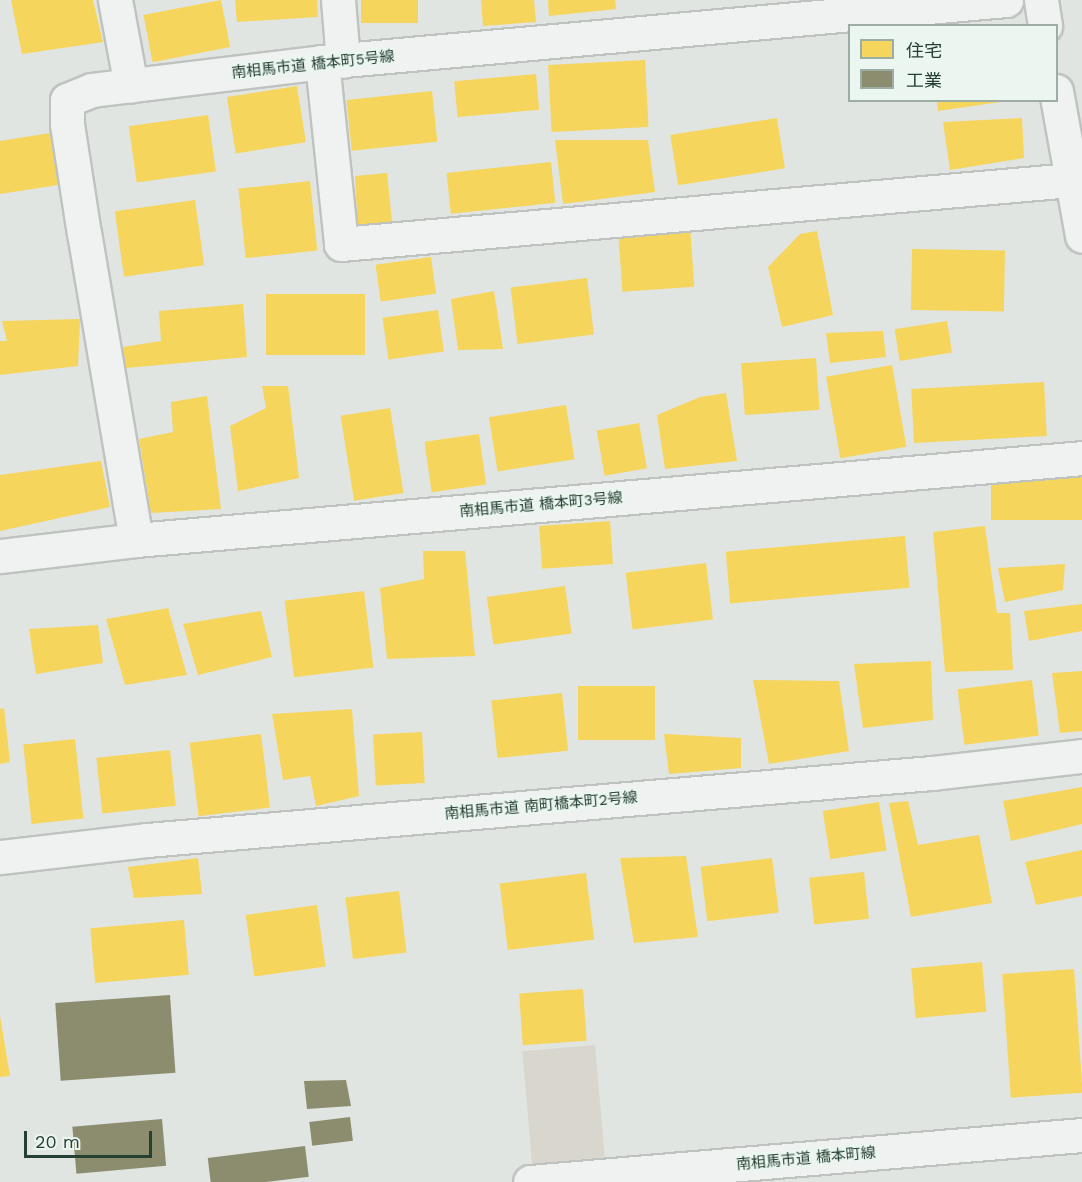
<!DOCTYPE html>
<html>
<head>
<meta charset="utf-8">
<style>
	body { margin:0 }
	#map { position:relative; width:1082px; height:1182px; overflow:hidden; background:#e0e5e2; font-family:"Work Sans","Noto Sans JP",sans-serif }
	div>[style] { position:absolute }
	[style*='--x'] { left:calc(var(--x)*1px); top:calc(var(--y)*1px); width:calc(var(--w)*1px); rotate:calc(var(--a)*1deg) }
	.green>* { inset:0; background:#d9d6ce; transform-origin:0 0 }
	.homes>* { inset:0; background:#f6d55c; transform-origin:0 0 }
	.industry>* { inset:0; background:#8c8c6e; transform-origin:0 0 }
	.roads { filter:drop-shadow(2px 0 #bec3c0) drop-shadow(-2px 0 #bec3c0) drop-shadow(0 2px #bec3c0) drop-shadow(0 -2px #bec3c0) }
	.minor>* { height:33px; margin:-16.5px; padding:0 16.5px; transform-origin:16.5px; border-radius:16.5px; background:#eff2f0 }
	span { translate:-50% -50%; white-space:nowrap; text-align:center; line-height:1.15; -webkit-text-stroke:6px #ecf6f0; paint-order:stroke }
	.street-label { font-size:15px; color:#254032 }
	.legend { position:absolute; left:848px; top:24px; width:210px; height:78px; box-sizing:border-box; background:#ecf6f0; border:2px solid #9cada4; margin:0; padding:8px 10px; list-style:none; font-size:18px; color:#254032 }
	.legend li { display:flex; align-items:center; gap:12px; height:30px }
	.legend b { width:30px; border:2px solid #9cada4 }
	.scale { position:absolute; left:24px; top:1131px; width:128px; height:27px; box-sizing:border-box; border:3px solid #254032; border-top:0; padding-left:8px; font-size:18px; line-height:21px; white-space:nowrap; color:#254032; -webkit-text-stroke:4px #ecf6f0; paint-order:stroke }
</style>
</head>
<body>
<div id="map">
	<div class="green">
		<div style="left:595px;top:1045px;width:113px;height:73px;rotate:85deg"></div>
	</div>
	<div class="homes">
		<div style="clip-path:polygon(11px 0,93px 0,103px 42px,22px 54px)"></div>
		<div style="left:221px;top:0;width:48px;height:79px;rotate:79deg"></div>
		<div style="clip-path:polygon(235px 0,317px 0,318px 17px,237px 22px)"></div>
		<div style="left:361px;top:0;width:57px;height:23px"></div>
		<div style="clip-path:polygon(481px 0,534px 0,536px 22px,483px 26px)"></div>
		<div style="clip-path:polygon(548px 0,615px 0,616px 9px,549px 16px)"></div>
		<div style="left:645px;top:60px;width:67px;height:97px;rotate:87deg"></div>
		<div style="left:536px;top:74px;width:36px;height:82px;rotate:85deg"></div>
		<div style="left:297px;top:86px;width:57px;height:71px;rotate:81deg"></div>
		<div style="left:432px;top:91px;width:51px;height:86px;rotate:84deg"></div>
		<div style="clip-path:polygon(937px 100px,1000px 100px,1000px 102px,938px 111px)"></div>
		<div style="left:208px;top:115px;width:57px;height:80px;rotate:82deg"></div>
		<div style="left:777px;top:118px;width:51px;height:108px;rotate:81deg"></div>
		<div style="clip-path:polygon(1022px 118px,1024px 158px,950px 170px,943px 122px)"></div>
		<div style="clip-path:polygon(50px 133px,58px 185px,0 194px,0 141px)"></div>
		<div style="clip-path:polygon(555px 140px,648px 140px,655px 192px,563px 204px)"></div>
		<div style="left:551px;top:162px;width:41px;height:105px;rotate:84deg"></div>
		<div style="clip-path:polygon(387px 173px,392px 222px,358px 231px,355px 176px)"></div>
		<div style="left:310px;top:181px;width:70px;height:72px;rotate:84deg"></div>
		<div style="left:195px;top:200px;width:66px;height:81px;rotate:82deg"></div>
		<div style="left:690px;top:226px;width:61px;height:72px;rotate:86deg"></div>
		<div style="clip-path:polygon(817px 231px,833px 315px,782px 327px,768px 267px,800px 234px)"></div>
		<div style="left:912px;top:249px;width:93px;height:61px;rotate:1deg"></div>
		<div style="left:431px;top:257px;width:37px;height:56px;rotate:82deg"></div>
		<div style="left:587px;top:278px;width:57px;height:77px;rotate:83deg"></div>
		<div style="clip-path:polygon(494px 291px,503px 349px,458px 350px,451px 299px)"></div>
		<div style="left:365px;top:294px;width:61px;height:99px;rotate:90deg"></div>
		<div style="clip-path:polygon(243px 304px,247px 357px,126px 368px,123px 347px,161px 341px,159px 311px)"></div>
		<div style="left:438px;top:310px;width:42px;height:56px;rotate:82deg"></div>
		<div style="clip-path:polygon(80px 319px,78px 366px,0 375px,0 341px,7px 341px,2px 321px)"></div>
		<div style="left:947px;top:321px;width:32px;height:53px;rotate:81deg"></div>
		<div style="clip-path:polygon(883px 331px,886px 357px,830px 363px,826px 333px)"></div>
		<div style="left:816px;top:358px;width:52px;height:75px;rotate:86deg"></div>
		<div style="left:892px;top:365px;width:83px;height:67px;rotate:80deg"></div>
		<div style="left:1044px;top:382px;width:54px;height:133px;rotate:87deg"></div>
		<div style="clip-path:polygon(262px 386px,288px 386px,299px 478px,238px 491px,230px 426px,266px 408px)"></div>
		<div style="clip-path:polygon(726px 393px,737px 461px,665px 469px,657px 415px,700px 397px)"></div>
		<div style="clip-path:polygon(207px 396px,221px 509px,151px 513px,139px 439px,173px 432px,171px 402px)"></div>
		<div style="left:566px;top:405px;width:55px;height:78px;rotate:81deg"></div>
		<div style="left:390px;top:408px;width:86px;height:50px;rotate:81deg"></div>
		<div style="left:639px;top:423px;width:46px;height:43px;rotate:80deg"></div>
		<div style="left:479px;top:434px;width:51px;height:55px;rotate:82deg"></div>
		<div style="clip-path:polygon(101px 461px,110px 507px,0 531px,0 475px)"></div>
		<div style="left:1082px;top:477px;width:43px;height:91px;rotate:90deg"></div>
		<div style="left:610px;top:521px;width:43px;height:71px;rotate:86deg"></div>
		<div style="clip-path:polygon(985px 526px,997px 613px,1010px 613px,1013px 670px,945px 672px,933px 532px)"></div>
		<div style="left:905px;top:536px;width:52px;height:180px;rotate:85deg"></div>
		<div style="clip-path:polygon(423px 551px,465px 551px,475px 656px,387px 659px,380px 588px,424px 579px)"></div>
		<div style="left:706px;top:563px;width:57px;height:81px;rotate:83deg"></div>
		<div style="clip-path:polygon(1065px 564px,1063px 590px,1005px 602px,998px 568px)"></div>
		<div style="left:565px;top:586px;width:48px;height:79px;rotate:82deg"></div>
		<div style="left:364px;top:591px;width:77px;height:80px;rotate:83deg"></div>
		<div style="clip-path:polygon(1082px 604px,1082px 631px,1029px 641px,1024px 611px)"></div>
		<div style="clip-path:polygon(168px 608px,187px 675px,125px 685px,106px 619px)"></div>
		<div style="clip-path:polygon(261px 611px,272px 657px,198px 675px,183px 624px)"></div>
		<div style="clip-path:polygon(98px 625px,103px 663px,36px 674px,29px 629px)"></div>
		<div style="clip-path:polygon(931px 661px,933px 720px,863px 728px,854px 664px)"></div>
		<div style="clip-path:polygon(1082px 671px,1082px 731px,1060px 733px,1052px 673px)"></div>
		<div style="clip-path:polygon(753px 680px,839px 681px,849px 751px,769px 764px)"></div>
		<div style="left:1032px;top:680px;width:56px;height:75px;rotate:83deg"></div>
		<div style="left:655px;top:686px;width:54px;height:77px;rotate:90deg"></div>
		<div style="left:562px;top:693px;width:58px;height:71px;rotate:84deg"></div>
		<div style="clip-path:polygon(4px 708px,10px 762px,0 764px,0 709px)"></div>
		<div style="clip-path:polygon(352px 709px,359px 796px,316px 806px,310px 776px,283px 780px,272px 714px)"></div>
		<div style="left:422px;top:732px;width:51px;height:49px;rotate:87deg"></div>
		<div style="left:261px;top:734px;width:74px;height:72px;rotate:83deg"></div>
		<div style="clip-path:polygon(664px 734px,741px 738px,741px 768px,669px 774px)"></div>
		<div style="left:75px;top:739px;width:80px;height:52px;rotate:84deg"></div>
		<div style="left:170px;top:750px;width:56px;height:74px;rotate:84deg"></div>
		<div style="clip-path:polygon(1082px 787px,1082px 824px,1011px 841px,1003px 801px)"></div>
		<div style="clip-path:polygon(908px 801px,918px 845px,979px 835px,992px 903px,911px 917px,889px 803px)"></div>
		<div style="left:879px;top:802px;width:49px;height:57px;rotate:81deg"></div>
		<div style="clip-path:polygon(1082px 850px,1082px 896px,1036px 905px,1025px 862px)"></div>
		<div style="clip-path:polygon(686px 856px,698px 937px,634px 943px,620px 858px)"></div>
		<div style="clip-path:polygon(198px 858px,202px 894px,134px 898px,128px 867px)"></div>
		<div style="left:772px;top:858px;width:55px;height:72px;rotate:83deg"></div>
		<div style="left:864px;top:872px;width:47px;height:55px;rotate:84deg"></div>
		<div style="left:586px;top:873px;width:67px;height:87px;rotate:83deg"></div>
		<div style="left:399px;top:891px;width:62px;height:54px;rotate:83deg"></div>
		<div style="left:317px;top:905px;width:62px;height:72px;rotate:82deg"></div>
		<div style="left:184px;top:920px;width:55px;height:94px;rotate:85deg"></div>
		<div style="left:982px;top:962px;width:50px;height:71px;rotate:85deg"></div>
		<div style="left:1074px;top:969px;width:124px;height:72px;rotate:86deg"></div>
		<div style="left:583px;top:989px;width:52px;height:64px;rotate:86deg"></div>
		<div style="clip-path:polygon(0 1016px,10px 1076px,0 1077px)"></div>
	</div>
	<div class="industry">
		<div style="left:170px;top:995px;width:78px;height:115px;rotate:86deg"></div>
		<div style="clip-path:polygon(346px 1080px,351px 1106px,307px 1109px,304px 1081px)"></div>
		<div style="left:350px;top:1117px;width:24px;height:41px;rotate:83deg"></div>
		<div style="left:162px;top:1119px;width:47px;height:90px;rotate:85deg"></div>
		<div style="left:305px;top:1146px;width:31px;height:98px;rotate:83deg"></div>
	</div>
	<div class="roads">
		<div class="minor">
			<div style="--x:115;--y:0;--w:87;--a:79.5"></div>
			<div style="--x:338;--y:0;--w:61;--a:85.3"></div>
			<div style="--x:1041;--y:0;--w:26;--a:81"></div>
			<div style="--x:322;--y:62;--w:183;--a:84"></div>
			<div style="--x:341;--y:244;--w:733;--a:-5.01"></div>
			<div style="--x:1056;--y:91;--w:147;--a:79.8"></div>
			<div style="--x:136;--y:540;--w:310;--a:-99.6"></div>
			<div style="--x:84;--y:234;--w:111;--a:-98.8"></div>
			<div style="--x:67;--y:124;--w:24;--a:-90"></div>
			<div style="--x:67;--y:100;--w:27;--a:-22"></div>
			<div style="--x:92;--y:90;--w:232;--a:-6.9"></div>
			<div style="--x:322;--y:62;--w:687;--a:-5.18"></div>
			<div style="--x:0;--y:556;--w:137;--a:-6.7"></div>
			<div style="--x:136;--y:540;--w:950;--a:-4.95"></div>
			<div style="--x:0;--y:857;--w:148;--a:-6.6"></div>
			<div style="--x:147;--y:840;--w:788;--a:-4.88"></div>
			<div style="--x:932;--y:773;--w:151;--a:-6.5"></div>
			<div style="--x:530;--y:1182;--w:554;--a:-4.87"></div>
		</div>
	</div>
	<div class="street-label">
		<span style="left:313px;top:65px;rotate:-6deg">南相馬市道 橋本町5号線</span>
		<span style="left:541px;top:505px;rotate:-5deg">南相馬市道 橋本町3号線</span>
		<span style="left:541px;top:806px;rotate:-5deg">南相馬市道 南町橋本町2号線</span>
		<span style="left:806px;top:1159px;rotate:-5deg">南相馬市道 橋本町線</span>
	</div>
	<ul class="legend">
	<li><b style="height:16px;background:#f6d55c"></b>住宅</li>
	<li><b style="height:16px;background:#8c8c6e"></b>工業</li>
	</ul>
	<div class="scale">20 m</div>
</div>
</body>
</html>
